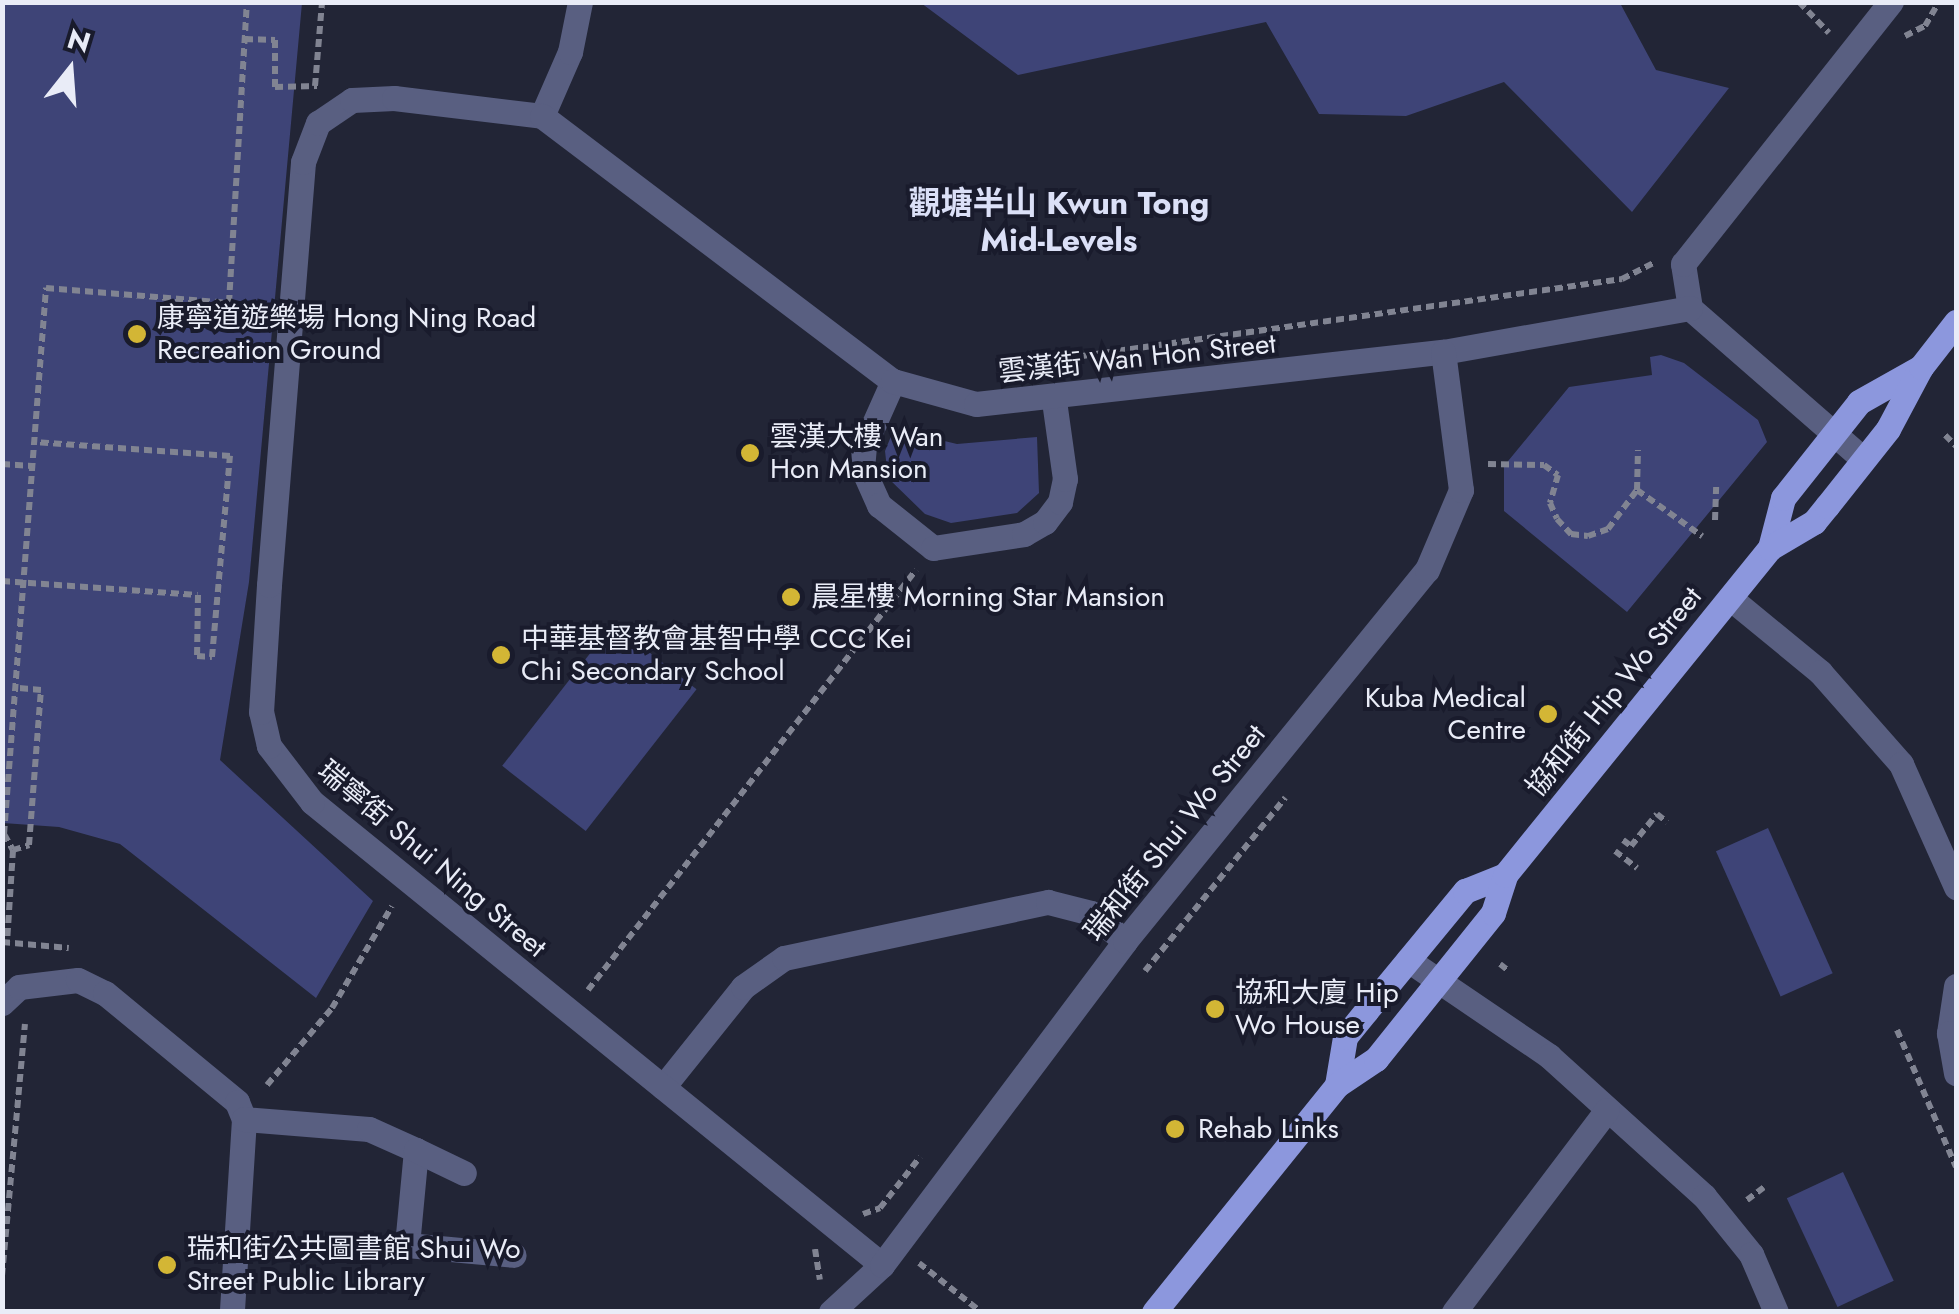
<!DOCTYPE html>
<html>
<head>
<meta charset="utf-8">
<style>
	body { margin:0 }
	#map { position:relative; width:1959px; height:1314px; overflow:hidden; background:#222536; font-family:Jost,"Noto Sans TC",sans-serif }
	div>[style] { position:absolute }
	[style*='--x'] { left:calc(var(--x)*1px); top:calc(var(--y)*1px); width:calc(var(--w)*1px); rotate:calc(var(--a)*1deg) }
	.green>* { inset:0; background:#3e4477; transform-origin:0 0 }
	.path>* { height:6px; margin-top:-3px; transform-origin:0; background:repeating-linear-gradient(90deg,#818492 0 8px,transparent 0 13px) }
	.minor>* { height:25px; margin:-12.5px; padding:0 12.5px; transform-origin:12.5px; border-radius:12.5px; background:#595f81 }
	.major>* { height:25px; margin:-12.5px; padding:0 12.5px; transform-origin:12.5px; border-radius:12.5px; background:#8c97dd }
	.dots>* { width:28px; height:28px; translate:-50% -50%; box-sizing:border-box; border:5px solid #191b2c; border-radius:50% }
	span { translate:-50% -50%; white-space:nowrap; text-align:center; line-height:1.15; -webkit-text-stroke:8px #191b2c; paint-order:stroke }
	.poi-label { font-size:28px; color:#e9ecf7 }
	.left { translate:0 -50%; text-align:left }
	.right { translate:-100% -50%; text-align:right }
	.street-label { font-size:28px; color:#e9ecf7 }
	.quarter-label { font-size:32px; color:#dbe0f7; font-weight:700 }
	.frame { position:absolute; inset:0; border:5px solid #e9ecf7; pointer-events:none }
	.north { position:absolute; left:20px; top:20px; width:100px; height:100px; -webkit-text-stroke:8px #191b2c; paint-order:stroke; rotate:17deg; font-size:28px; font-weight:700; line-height:40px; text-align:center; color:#e9ecf7 }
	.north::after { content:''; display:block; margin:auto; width:35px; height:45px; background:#e9ecf7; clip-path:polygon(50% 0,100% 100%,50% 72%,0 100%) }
</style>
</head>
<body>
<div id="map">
	<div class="green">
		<div style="clip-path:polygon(2px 3px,302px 3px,249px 582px,220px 760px,373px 901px,316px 998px,120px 844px,59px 827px,3px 823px)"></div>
		<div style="clip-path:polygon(921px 3px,1620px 3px,1656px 70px,1729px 88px,1632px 212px,1504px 82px,1406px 116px,1319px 114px,1266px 22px,1018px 75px)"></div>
		<div style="clip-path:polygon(1661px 355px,1684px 363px,1758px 420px,1767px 442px,1627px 612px,1504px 511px,1504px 466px,1569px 387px,1652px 375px,1650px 357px)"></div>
		<div style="clip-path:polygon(894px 429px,957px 444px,1037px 437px,1039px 493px,1017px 513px,951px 523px,925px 514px,888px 478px,885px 451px)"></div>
		<div style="left:613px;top:624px;width:106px;height:180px;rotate:38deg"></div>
		<div style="left:1768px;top:828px;width:159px;height:57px;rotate:66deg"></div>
		<div style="left:1843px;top:1172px;width:120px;height:62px;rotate:65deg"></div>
	</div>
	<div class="path">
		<div style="--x:1799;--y:2;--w:43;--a:45.9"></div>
		<div style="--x:1905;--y:36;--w:22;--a:-27"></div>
		<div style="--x:1925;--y:26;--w:28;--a:-60"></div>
		<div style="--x:245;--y:39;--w:30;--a:2"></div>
		<div style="--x:275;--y:40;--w:47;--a:90"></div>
		<div style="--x:275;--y:87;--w:42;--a:-1.4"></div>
		<div style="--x:315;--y:86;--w:84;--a:-85.2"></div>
		<div style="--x:1040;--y:362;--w:588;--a:-8.12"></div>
		<div style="--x:1622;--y:279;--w:35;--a:-27"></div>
		<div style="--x:1945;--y:435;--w:16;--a:45"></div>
		<div style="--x:2;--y:464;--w:30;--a:4"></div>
		<div style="--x:1488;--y:464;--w:56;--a:1"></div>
		<div style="--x:1544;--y:465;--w:17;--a:36"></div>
		<div style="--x:1558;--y:475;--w:29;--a:106"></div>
		<div style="--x:1550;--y:503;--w:17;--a:66"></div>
		<div style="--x:1557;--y:519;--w:21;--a:47"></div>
		<div style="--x:1571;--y:534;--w:17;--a:7"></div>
		<div style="--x:1588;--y:536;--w:21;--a:-19"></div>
		<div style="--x:1608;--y:529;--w:49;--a:-53.4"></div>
		<div style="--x:1637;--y:490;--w:40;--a:-88.6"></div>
		<div style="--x:1637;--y:490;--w:80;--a:35.3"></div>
		<div style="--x:1715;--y:520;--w:33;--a:-88"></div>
		<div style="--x:2;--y:581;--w:196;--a:4.1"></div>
		<div style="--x:198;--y:595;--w:61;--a:90.9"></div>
		<div style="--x:197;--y:656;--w:15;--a:4"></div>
		<div style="--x:212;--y:657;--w:202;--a:-84.9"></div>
		<div style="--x:230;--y:456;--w:196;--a:-175.9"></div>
		<div style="--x:4;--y:834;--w:548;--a:-85.6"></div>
		<div style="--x:46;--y:288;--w:184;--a:4.7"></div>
		<div style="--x:229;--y:303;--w:302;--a:-86.6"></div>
		<div style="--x:4;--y:834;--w:18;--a:61"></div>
		<div style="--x:13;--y:850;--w:92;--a:93.7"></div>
		<div style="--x:1623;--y:840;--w:10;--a:37"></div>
		<div style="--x:1631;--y:846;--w:41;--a:-50.9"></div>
		<div style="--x:1657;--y:814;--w:13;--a:39"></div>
		<div style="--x:13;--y:850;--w:17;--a:-17"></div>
		<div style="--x:29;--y:845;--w:155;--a:-85.6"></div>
		<div style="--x:41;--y:690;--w:25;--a:-175"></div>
		<div style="--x:1615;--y:851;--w:28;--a:38"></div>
		<div style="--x:2;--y:942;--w:67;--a:5.1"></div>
		<div style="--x:1500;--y:964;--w:11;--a:38"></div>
		<div style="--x:1145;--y:971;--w:223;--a:-51"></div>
		<div style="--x:588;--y:990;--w:533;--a:-52.01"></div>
		<div style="--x:1897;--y:1030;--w:149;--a:66.7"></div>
		<div style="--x:267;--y:1085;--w:101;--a:-49.8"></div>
		<div style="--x:332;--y:1008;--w:118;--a:-59.5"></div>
		<div style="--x:1747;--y:1200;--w:21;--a:-37"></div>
		<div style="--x:863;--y:1214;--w:18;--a:-19"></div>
		<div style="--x:880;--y:1208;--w:65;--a:-51.9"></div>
		<div style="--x:815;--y:1249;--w:31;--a:81"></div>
		<div style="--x:919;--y:1263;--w:79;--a:38.3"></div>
		<div style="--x:2;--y:1276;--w:253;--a:-84.8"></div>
	</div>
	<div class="minor">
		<div style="--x:542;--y:116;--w:70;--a:-66.4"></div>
		<div style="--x:570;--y:52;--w:51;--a:-78.7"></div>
		<div style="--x:893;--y:381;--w:71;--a:114"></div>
		<div style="--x:864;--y:446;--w:21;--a:95"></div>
		<div style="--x:862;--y:467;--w:42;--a:65.9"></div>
		<div style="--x:879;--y:505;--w:69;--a:38.5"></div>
		<div style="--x:933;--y:548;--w:92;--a:-8.7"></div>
		<div style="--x:1024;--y:534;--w:24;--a:-30"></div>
		<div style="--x:1045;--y:522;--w:25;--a:-53"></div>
		<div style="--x:1060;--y:502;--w:24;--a:-78"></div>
		<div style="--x:1065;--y:479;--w:79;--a:-98"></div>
		<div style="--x:1863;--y:459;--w:230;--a:-138.9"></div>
		<div style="--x:1690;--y:308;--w:45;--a:-99"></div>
		<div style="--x:1683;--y:264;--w:335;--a:-51.6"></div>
		<div style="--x:1730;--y:598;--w:117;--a:39.4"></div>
		<div style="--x:1820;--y:672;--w:123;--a:48.6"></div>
		<div style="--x:1901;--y:764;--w:135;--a:65.9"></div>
		<div style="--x:1408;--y:960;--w:171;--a:34.2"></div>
		<div style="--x:1549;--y:1056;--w:209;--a:42.1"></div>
		<div style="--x:1704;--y:1196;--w:75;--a:51"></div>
		<div style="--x:1751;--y:1254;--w:63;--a:66.7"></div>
		<div style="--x:1956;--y:986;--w:48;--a:98.5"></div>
		<div style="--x:1949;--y:1033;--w:41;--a:80.1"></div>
		<div style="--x:2;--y:1003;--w:23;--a:-43"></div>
		<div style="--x:19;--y:987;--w:59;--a:-6.8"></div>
		<div style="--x:78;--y:980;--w:30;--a:26"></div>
		<div style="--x:105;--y:993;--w:171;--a:39.5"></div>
		<div style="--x:237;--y:1102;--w:18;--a:68"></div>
		<div style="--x:244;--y:1119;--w:193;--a:93.6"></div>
		<div style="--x:663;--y:1087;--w:128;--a:-51.3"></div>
		<div style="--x:743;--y:987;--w:50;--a:-35.3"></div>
		<div style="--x:784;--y:958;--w:270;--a:-12"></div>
		<div style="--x:1048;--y:902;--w:44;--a:14.3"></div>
		<div style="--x:1091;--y:913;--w:44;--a:39.5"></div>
		<div style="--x:244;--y:1119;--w:125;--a:4.6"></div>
		<div style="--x:369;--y:1129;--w:51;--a:24.1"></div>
		<div style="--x:416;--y:1150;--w:95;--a:95.4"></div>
		<div style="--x:407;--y:1245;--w:107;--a:5.3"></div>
		<div style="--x:416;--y:1150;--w:53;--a:25.6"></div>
		<div style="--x:882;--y:1265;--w:734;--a:-140.91"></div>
		<div style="--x:312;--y:802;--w:71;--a:-127.5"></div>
		<div style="--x:269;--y:746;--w:35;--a:-103"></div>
		<div style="--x:261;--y:712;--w:127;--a:-86.4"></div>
		<div style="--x:269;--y:585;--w:424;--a:-85.4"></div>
		<div style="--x:303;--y:162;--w:42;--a:-69"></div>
		<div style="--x:318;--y:123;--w:41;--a:-34.1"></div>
		<div style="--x:352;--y:100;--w:42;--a:-2.7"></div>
		<div style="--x:394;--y:98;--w:149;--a:6.9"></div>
		<div style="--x:542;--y:116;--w:440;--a:37.1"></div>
		<div style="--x:893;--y:381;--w:86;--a:15.5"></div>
		<div style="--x:976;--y:404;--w:470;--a:-6.4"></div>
		<div style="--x:1443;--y:352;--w:251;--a:-10.1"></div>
		<div style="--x:831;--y:1312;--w:69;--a:-42.7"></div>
		<div style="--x:882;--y:1265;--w:405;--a:-53.1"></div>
		<div style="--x:1125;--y:941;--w:478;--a:-50.9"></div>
		<div style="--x:1427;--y:570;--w:87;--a:-67"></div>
		<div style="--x:1461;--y:490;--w:139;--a:-97.4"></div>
		<div style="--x:1454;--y:1312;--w:253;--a:-52.9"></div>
	</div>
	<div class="major">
		<div style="--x:1770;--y:548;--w:52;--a:-75.4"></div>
		<div style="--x:1783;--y:498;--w:122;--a:-51.6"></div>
		<div style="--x:1859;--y:402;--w:71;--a:-29.4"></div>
		<div style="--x:1337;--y:1085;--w:49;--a:-80.5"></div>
		<div style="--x:1345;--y:1037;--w:33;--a:-51"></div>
		<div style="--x:1366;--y:1011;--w:156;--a:-50.5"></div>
		<div style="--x:1465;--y:891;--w:43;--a:-21.8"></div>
		<div style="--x:1154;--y:1312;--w:292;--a:-51.1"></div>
		<div style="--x:1337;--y:1085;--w:47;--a:-33.7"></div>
		<div style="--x:1376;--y:1059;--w:187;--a:-51.3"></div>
		<div style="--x:1493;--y:913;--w:40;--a:-72"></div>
		<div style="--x:1505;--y:875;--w:421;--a:-51"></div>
		<div style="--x:1770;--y:548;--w:51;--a:-30.6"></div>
		<div style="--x:1814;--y:522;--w:21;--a:-51"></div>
		<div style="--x:1827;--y:506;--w:98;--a:-51.6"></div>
		<div style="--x:1888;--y:429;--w:70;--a:-62"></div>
		<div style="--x:1921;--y:367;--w:57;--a:-52.1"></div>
	</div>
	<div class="dots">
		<div style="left:137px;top:334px;background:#d3b635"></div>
		<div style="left:750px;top:453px;background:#d3b635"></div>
		<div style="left:791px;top:597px;background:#d3b635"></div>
		<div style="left:501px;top:655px;background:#d3b635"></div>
		<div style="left:1548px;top:714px;background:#d3b635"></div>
		<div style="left:1215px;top:1009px;background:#d3b635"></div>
		<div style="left:1175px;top:1129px;background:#d3b635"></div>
		<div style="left:167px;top:1265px;background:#d3b635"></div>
	</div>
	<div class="poi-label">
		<span class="left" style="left:157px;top:334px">康寧道遊樂場 Hong Ning Road<br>Recreation Ground</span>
		<span class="left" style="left:770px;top:453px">雲漢大樓 Wan<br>Hon Mansion</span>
		<span class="left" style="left:811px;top:597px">晨星樓 Morning Star Mansion</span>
		<span class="left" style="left:521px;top:655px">中華基督教會基智中學 CCC Kei<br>Chi Secondary School</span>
		<span class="right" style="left:1526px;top:714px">Kuba Medical<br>Centre</span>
		<span class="left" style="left:1235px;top:1009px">協和大廈 Hip<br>Wo House</span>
		<span class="left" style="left:1198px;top:1129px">Rehab Links</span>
		<span class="left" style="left:187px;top:1265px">瑞和街公共圖書館 Shui Wo<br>Street Public Library</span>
	</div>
	<div class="street-label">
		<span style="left:1137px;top:358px;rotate:-6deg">雲漢街 Wan Hon Street</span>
		<span style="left:1614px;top:692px;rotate:-51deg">協和街 Hip Wo Street</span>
		<span style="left:1175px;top:833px;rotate:-51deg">瑞和街 Shui Wo Street</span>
		<span style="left:432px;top:859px;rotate:40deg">瑞寧街 Shui Ning Street</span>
	</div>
	<div class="quarter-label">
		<span style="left:1059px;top:222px">觀塘半山 Kwun Tong<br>Mid-Levels</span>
	</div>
	<div class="frame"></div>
	<div class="north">N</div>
</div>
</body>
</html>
